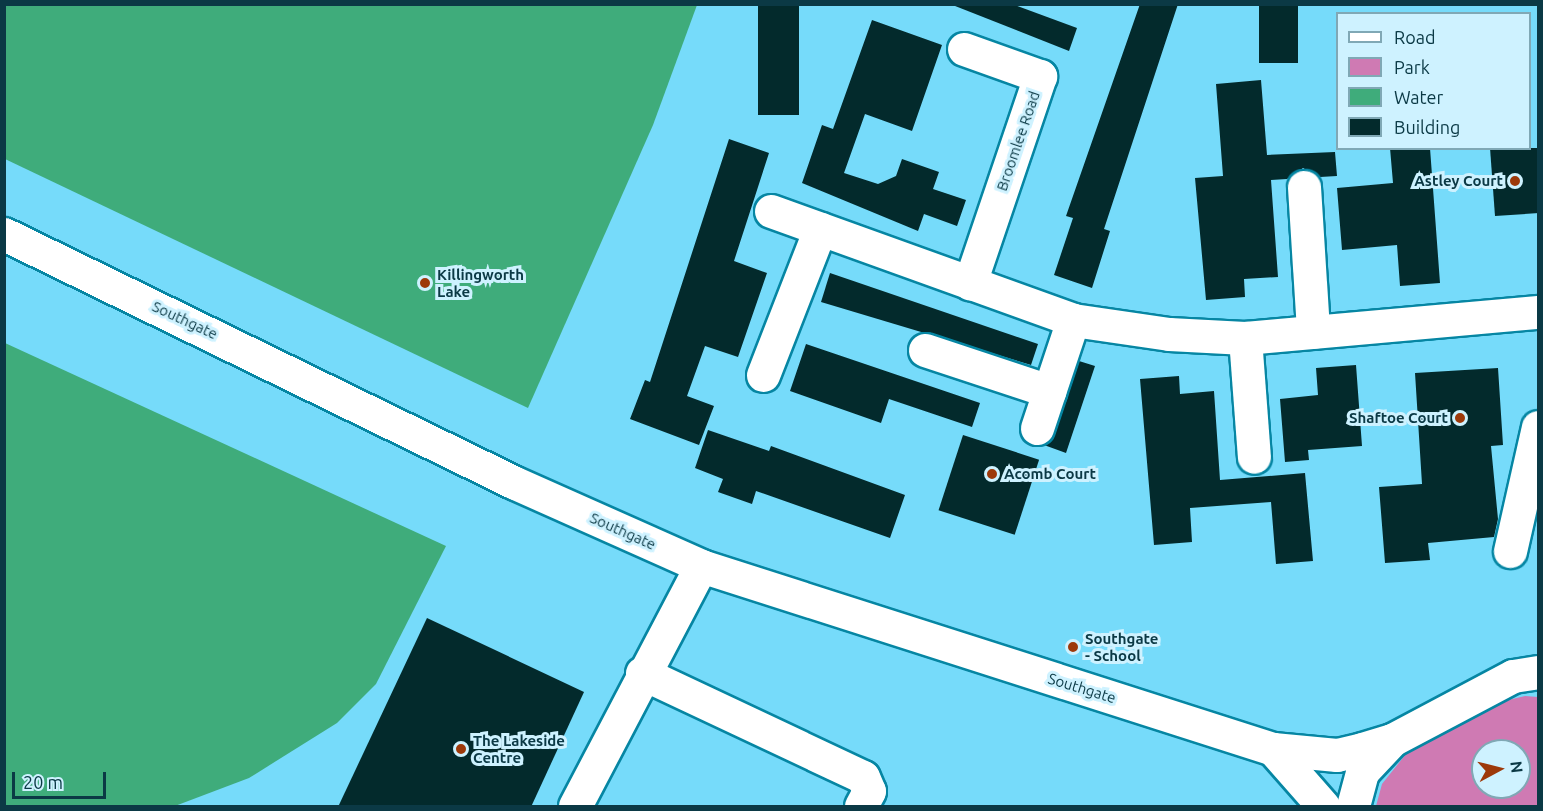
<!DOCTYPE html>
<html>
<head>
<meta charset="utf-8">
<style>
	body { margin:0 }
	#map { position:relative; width:1543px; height:811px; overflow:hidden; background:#76dbfa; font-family:Ubuntu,sans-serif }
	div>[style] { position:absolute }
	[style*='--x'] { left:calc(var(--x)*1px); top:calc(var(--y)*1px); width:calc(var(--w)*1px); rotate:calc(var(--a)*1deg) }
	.green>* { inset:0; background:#cf7ab3 }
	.water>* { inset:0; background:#3fac7b }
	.building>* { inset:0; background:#032a2c; transform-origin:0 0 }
	.roads { filter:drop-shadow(2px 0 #0686a3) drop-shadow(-2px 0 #0686a3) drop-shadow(0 2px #0686a3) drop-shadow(0 -2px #0686a3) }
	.minor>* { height:33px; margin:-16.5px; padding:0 16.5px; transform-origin:16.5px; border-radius:16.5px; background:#fff }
	.dots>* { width:16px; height:16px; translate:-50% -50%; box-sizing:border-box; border:3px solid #cef2ff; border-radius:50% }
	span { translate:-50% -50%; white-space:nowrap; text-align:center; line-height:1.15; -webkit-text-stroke:6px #cef2ff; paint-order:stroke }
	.street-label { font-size:15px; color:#0b3945 }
	.poi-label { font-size:15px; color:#0b3945; font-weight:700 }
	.right { translate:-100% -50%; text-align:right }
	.left { translate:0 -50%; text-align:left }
	.frame { position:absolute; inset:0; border:6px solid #0b3945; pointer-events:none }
	.legend { position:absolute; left:1336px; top:12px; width:195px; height:138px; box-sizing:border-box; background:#cef2ff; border:2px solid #80a8b5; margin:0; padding:8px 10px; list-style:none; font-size:18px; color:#0b3945 }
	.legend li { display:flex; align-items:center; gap:12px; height:30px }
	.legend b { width:30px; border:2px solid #80a8b5 }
	.north { position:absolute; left:1471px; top:739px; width:60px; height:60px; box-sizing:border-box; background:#cef2ff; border:2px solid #80a8b5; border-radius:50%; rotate:83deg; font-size:16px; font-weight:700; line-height:24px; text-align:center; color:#0b3945 }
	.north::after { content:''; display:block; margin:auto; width:21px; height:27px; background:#9d390a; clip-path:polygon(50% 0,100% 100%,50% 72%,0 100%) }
	.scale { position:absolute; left:12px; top:772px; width:94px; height:27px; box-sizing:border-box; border:3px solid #0b3945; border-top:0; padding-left:8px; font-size:18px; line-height:21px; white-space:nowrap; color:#0b3945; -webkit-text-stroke:4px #cef2ff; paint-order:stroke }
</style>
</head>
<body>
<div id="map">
	<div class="green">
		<div style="clip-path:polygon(evenodd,1525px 696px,1538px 697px,1538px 806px,1376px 806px,1382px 784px,1410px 749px,1504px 701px,1525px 696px,1483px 751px,1519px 751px,1519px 787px,1483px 787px,1483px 751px)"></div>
	</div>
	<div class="water">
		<div style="clip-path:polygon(4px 5px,5px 4px,697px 5px,653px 125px,528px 408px,5px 159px)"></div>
		<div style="clip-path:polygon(5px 343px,446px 546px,376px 684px,337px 723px,249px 778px,175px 806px,5px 806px)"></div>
	</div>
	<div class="building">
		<div style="left:758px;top:4px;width:41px;height:111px"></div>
		<div style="clip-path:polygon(950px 4px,1012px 4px,1077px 28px,1069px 51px)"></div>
		<div style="clip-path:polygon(1140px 4px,1178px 4px,1104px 229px,1110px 231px,1092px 288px,1054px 275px,1073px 218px,1066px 216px)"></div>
		<div style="left:1259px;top:4px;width:39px;height:59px"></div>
		<div style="clip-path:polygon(872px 20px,942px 45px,912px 131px,865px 114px,844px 173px,878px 184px,896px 176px,902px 159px,939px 172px,933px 189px,966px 200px,957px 226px,924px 214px,918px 231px,802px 183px,822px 125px,833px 129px)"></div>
		<div style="clip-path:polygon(1261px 80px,1267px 155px,1335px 152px,1337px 176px,1320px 177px,1303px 168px,1287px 179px,1271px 180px,1278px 277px,1244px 279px,1245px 297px,1206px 300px,1195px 178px,1223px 176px,1216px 84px)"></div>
		<div style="clip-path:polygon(729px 139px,769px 153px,734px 261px,767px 273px,738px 357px,705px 346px,687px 396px,714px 406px,699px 445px,630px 419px,645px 380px,650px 382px)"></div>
		<div style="clip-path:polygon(1390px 148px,1430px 148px,1440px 283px,1400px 286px,1397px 245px,1342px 250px,1337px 188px,1393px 183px)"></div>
		<div style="clip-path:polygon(1490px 148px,1539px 148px,1539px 213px,1495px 216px)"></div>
		<div style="clip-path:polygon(830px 273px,1038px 344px,1031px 365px,821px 302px)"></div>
		<div style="clip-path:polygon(806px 344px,980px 403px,972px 427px,889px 399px,881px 423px,790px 391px)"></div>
		<div style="clip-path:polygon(1079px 361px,1095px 366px,1066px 453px,1044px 445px,1055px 434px)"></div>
		<div style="clip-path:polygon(1356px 365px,1362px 446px,1308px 450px,1309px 460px,1285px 462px,1280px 399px,1318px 395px,1316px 368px)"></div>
		<div style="clip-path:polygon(1498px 368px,1503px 445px,1491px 446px,1498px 519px,1494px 537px,1428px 543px,1430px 560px,1385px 563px,1379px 487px,1422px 484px,1415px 373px)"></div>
		<div style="clip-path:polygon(1179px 376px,1180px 394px,1214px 391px,1220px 480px,1305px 473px,1313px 561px,1276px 564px,1271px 502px,1190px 508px,1192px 542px,1154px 545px,1140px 379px)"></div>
		<div style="clip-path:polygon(708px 430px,769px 451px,771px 446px,905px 495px,890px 538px,756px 491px,752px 504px,718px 492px,723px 479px,695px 468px)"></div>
		<div style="left:963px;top:435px;width:80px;height:79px;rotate:18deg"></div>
		<div style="clip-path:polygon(427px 618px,584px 692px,531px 807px,338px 807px)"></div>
	</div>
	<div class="roads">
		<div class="minor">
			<div style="--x:964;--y:49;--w:81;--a:19.6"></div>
			<div style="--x:1040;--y:76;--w:219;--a:108.7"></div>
			<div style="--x:1304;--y:187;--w:145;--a:86.4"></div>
			<div style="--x:771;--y:211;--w:321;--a:19.8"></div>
			<div style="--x:1073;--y:320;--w:97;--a:8.3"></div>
			<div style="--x:1169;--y:334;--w:76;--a:3"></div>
			<div style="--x:1245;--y:338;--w:294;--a:-5.1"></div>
			<div style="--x:4;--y:234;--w:568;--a:25.98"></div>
			<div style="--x:515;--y:483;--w:204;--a:24"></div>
			<div style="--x:701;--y:566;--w:601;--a:17.74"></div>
			<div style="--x:1273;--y:749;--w:64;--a:5.4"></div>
			<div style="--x:1337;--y:755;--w:26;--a:-13"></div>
			<div style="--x:1362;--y:749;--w:31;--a:-17"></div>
			<div style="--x:1392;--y:740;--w:137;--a:-27.9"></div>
			<div style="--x:1513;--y:676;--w:25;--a:-9"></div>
			<div style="--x:1245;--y:338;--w:119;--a:85.7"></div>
			<div style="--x:925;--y:350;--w:131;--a:18.3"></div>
			<div style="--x:763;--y:375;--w:157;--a:-68.7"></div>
			<div style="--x:1037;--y:428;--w:114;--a:-71.6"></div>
			<div style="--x:1510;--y:551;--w:127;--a:-77.3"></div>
			<div style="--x:642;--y:673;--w:244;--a:25.2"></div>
			<div style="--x:863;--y:777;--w:15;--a:67"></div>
			<div style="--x:869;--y:791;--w:17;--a:118"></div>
			<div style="--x:1273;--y:749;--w:76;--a:48.7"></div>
			<div style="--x:575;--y:806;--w:271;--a:-62.3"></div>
			<div style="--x:1353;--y:806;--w:35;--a:-75"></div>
			<div style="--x:1362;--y:772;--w:44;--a:-46.8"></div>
		</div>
	</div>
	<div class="dots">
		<div style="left:1515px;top:181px;background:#9d390a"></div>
		<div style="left:425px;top:283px;background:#9d390a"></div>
		<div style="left:1460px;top:418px;background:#9d390a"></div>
		<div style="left:992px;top:474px;background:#9d390a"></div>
		<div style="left:1073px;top:647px;background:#9d390a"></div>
		<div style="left:461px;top:749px;background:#9d390a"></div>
	</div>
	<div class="street-label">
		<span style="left:1018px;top:141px;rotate:-71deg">Broomlee Road</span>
		<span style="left:185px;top:320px;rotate:25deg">Southgate</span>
		<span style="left:623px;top:531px;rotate:24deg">Southgate</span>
		<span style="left:1082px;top:688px;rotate:17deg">Southgate</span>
	</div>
	<div class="poi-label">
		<span class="right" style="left:1503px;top:181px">Astley Court</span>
		<span class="left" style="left:437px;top:283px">Killingworth<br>Lake</span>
		<span class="right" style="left:1448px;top:418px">Shaftoe Court</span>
		<span class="left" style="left:1004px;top:474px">Acomb Court</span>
		<span class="left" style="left:1085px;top:647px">Southgate<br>- School</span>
		<span class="left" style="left:473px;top:749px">The Lakeside<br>Centre</span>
	</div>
	<div class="frame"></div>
	<ul class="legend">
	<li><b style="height:8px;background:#fff"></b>Road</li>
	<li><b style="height:16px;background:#cf7ab3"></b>Park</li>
	<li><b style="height:16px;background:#3fac7b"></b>Water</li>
	<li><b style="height:16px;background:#032a2c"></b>Building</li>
	</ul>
	<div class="north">N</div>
	<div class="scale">20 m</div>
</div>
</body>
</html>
